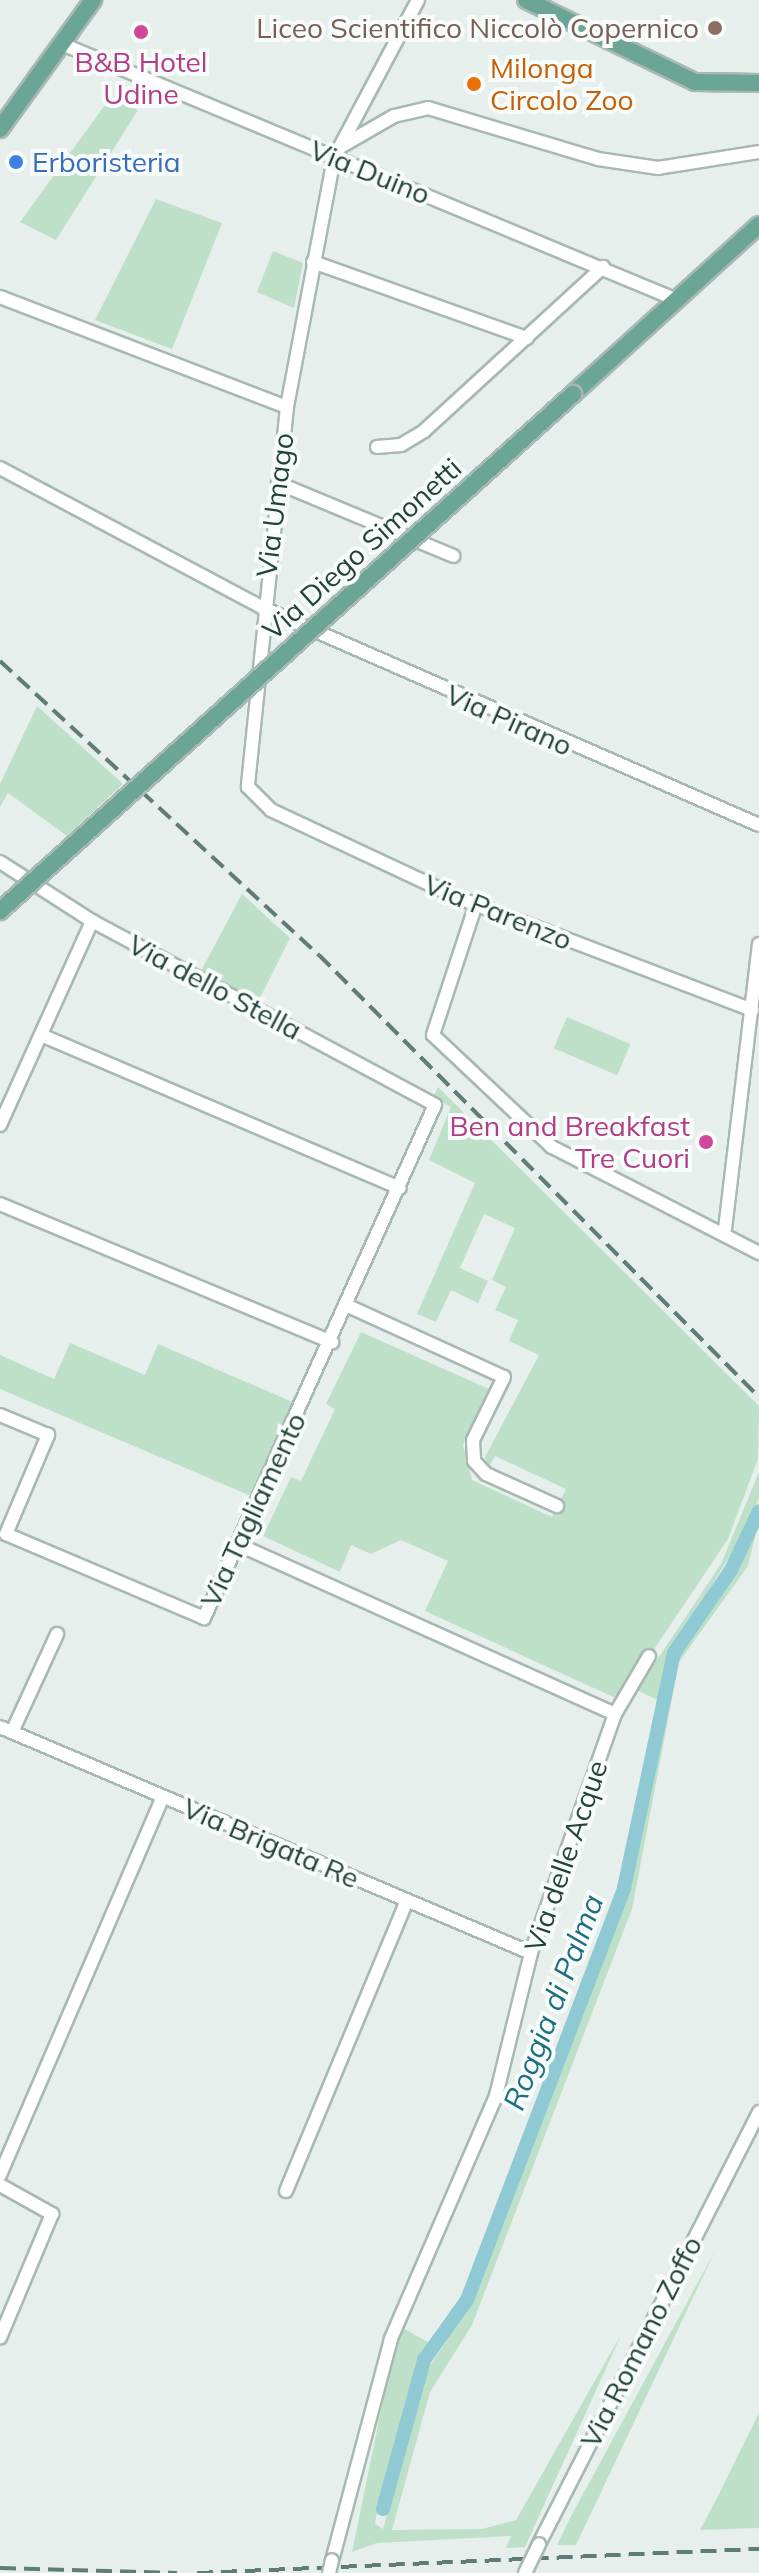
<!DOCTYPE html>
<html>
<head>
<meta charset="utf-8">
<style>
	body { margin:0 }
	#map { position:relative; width:759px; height:2573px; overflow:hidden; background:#e6efeb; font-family:Mulish,sans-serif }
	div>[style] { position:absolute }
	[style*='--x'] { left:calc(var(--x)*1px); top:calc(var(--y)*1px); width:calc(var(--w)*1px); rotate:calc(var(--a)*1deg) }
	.green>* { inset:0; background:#bfe0c8; transform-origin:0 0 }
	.canal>* { height:14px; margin:-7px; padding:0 7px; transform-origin:7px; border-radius:7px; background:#8ec9d4 }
	.roads { filter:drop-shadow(2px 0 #a8b8b2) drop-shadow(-2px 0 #a8b8b2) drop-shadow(0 2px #a8b8b2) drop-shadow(0 -2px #a8b8b2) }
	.minor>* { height:12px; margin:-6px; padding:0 6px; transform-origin:6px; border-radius:6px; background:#fff }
	.major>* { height:16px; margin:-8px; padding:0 8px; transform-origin:8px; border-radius:8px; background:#6aa596 }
	.rail>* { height:4px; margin-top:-2px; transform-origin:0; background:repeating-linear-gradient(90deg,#5f7d75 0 16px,transparent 0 24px) }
	.bridges { filter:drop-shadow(2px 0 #a8b8b2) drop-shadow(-2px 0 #a8b8b2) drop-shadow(0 2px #a8b8b2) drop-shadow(0 -2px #a8b8b2) }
	.minor-bridge>* { height:12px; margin:-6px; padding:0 6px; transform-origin:6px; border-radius:6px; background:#fff }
	.major-bridge>* { height:16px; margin:-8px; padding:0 8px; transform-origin:8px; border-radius:8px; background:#6aa596 }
	.dots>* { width:22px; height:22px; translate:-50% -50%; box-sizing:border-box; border:4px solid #f7fbf9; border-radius:50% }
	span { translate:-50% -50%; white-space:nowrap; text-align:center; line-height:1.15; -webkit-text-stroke:8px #f7fbf9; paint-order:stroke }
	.education-label { font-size:28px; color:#785e54 }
	.right { translate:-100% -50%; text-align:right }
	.hotel-label { font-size:28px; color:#b23c85 }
	.food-label { font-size:28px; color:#c56008 }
	.left { translate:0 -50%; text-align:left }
	.shop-label { font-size:28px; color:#366cbe }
	.street-label { font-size:28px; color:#24423a }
	.water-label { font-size:30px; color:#1c6f80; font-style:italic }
</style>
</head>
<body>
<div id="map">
	<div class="green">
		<div style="clip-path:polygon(110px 98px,138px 110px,56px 240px,20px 222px)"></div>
		<div style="clip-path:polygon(156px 199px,222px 223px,172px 349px,95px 320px)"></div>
		<div style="clip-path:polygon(273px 251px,303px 263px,294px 308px,257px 292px)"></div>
		<div style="clip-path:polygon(37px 706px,123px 784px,67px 836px,8px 793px,0 807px,0 784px)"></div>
		<div style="clip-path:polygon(242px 894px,290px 938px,258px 1002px,201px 971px)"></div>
		<div style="left:567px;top:1017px;width:69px;height:34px;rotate:23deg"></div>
		<div style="clip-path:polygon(438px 1087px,759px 1406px,758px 1459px,728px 1539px,620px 1700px,425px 1611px,448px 1561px,401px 1540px,371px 1554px,351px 1545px,340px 1572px,263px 1536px,291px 1477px,301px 1481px,335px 1409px,326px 1404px,361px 1332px,489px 1389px,463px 1445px,472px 1480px,552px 1517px,566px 1489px,495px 1456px,489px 1467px,485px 1457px,539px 1355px,509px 1341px,518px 1320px,495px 1310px,506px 1287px,492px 1280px,515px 1228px,484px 1214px,460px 1268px,488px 1281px,478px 1303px,451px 1290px,436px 1322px,417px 1314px,475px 1183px,429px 1160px,451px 1107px,433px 1097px)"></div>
		<div style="clip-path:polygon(70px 1343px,145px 1375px,158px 1344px,295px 1403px,251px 1496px,0 1389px,0 1355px,54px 1379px)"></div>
		<div style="clip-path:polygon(759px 1472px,759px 1498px,745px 1531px,670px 1653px,660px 1701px,637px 1690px,721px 1564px)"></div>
		<div style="clip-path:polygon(759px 1520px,748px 1566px,679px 1662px,632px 1909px,472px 2325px,430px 2392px,392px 2530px,482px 2529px,516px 2520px,622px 2333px,525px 2547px,506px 2548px,511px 2536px,377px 2543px,352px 2552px,393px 2352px,403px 2328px,431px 2344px,419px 2360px,378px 2507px,375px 2524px,383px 2529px,428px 2368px,471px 2306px,626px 1894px,675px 1657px,735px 1572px)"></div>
		<div style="clip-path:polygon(715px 2251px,576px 2545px,557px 2545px,570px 2518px)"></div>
		<div style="clip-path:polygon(759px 2413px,759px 2528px,700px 2530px,717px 2498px)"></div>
	</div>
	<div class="canal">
		<div style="--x:383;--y:2509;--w:155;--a:-74.6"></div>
		<div style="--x:424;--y:2360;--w:74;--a:-54.4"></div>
		<div style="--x:467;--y:2300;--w:441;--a:-69.1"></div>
		<div style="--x:624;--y:1888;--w:240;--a:-78"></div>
		<div style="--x:674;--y:1653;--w:101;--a:-55.5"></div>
		<div style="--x:731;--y:1570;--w:65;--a:-64.6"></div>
	</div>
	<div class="roads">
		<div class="minor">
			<div style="--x:418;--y:0;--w:179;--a:118"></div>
			<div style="--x:334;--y:158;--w:253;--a:100.7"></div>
			<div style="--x:287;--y:407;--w:382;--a:95.9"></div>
			<div style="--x:248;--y:787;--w:33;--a:45"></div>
			<div style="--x:271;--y:810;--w:208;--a:25.1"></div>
			<div style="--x:459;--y:898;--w:314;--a:20.9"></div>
			<div style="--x:62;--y:44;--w:666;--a:22.6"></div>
			<div style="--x:342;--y:146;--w:60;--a:-30"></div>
			<div style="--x:394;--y:116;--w:35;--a:-13"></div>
			<div style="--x:428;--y:108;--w:177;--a:16.7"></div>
			<div style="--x:598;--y:159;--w:61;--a:8.5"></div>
			<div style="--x:658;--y:168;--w:102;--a:-9"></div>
			<div style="--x:313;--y:262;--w:227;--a:19.6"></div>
			<div style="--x:0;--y:297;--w:307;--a:21"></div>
			<div style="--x:377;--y:447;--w:24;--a:-5"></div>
			<div style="--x:401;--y:445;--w:27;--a:-31"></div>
			<div style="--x:424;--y:431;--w:243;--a:-42.5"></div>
			<div style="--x:0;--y:468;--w:298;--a:28"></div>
			<div style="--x:263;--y:608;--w:541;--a:23.63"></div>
			<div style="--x:278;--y:483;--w:190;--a:22.6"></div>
			<div style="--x:0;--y:862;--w:109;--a:32.7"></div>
			<div style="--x:92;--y:921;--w:389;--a:28.2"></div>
			<div style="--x:435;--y:1105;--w:563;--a:114.24"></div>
			<div style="--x:204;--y:1618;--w:215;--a:-157"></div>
			<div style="--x:6;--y:1534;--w:108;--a:-67"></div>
			<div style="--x:48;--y:1435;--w:52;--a:-157.4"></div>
			<div style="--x:476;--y:904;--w:138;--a:108.2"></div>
			<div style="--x:433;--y:1035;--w:163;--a:43.3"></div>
			<div style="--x:552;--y:1147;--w:233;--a:27.1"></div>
			<div style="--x:41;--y:1035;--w:390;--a:23.1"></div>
			<div style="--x:0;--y:1125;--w:224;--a:-65.7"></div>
			<div style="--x:0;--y:1204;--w:360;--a:22.6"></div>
			<div style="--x:725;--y:1229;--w:287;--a:-83.2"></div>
			<div style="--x:348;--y:1306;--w:171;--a:24.5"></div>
			<div style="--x:504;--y:1377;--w:70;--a:116.2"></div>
			<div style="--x:473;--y:1440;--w:21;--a:87"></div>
			<div style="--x:474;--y:1461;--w:18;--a:47"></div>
			<div style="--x:486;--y:1474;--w:78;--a:24.3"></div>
			<div style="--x:237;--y:1544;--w:414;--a:24.2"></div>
			<div style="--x:615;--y:1714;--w:253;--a:109.4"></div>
			<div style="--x:531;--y:1953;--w:147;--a:103.8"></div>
			<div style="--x:496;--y:2096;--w:265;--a:113.4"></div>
			<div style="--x:391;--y:2339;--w:229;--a:104.9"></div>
			<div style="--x:615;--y:1714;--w:67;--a:-59.6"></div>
			<div style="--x:0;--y:1727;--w:577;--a:23.06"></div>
			<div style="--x:12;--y:1732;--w:108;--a:-65.3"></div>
			<div style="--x:0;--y:2175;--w:412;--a:-66.7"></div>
			<div style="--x:0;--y:2185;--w:60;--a:29.1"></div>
			<div style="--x:52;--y:2214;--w:134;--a:112.8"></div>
			<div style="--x:286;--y:2191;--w:314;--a:-67.4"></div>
			<div style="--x:539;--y:2544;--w:485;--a:-63"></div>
		</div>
		<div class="major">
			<div style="--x:526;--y:0;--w:188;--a:25.9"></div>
			<div style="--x:695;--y:82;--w:64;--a:0.9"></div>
			<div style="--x:0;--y:129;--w:159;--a:-54.2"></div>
			<div style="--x:573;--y:394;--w:251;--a:-42.3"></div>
		</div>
	</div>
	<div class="rail">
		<div style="--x:0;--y:661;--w:434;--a:42.7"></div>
		<div style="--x:319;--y:955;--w:624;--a:45.13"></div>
		<div style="--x:0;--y:2568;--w:177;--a:1.6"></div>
		<div style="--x:197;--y:2573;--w:563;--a:-2.45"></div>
	</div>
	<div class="bridges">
		<div class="minor-bridge">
			<div style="--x:329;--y:2573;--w:13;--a:-77"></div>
			<div style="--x:525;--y:2573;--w:32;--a:-64"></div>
		</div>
		<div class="major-bridge">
			<div style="--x:0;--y:911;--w:772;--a:-42.06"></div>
		</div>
	</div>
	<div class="dots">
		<div style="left:715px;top:28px;background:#8d6e63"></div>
		<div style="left:141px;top:32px;background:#d1479c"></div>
		<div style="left:474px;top:84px;background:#e8710a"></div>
		<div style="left:16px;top:162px;background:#3f7fe0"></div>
		<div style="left:706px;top:1142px;background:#d1479c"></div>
	</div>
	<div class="education-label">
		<span class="right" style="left:699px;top:28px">Liceo Scientifico Niccolò Copernico</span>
	</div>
	<div class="hotel-label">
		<span style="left:141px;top:78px">B&amp;B Hotel<br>Udine</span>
		<span class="right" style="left:690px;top:1142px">Ben and Breakfast<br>Tre Cuori</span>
	</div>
	<div class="food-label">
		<span class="left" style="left:490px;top:84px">Milonga<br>Circolo Zoo</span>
	</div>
	<div class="shop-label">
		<span class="left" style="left:32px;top:162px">Erboristeria</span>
	</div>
	<div class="street-label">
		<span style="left:370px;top:172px;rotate:22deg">Via Duino</span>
		<span style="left:275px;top:505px;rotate:-83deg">Via Umago</span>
		<span style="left:362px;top:549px;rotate:-42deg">Via Diego Simonetti</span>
		<span style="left:509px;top:720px;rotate:24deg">Via Pirano</span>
		<span style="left:498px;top:912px;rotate:22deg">Via Parenzo</span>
		<span style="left:215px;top:987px;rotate:28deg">Via dello Stella</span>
		<span style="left:253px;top:1510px;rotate:-65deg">Via Tagliamento</span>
		<span style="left:271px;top:1843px;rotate:23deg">Via Brigata Re</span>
		<span style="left:566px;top:1856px;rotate:-71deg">Via delle Acque</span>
		<span style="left:641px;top:2342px;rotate:-63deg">Via Romano Zoffo</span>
	</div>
	<div class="water-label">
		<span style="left:553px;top:2002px;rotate:-69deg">Roggia di Palma</span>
	</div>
</div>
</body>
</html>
